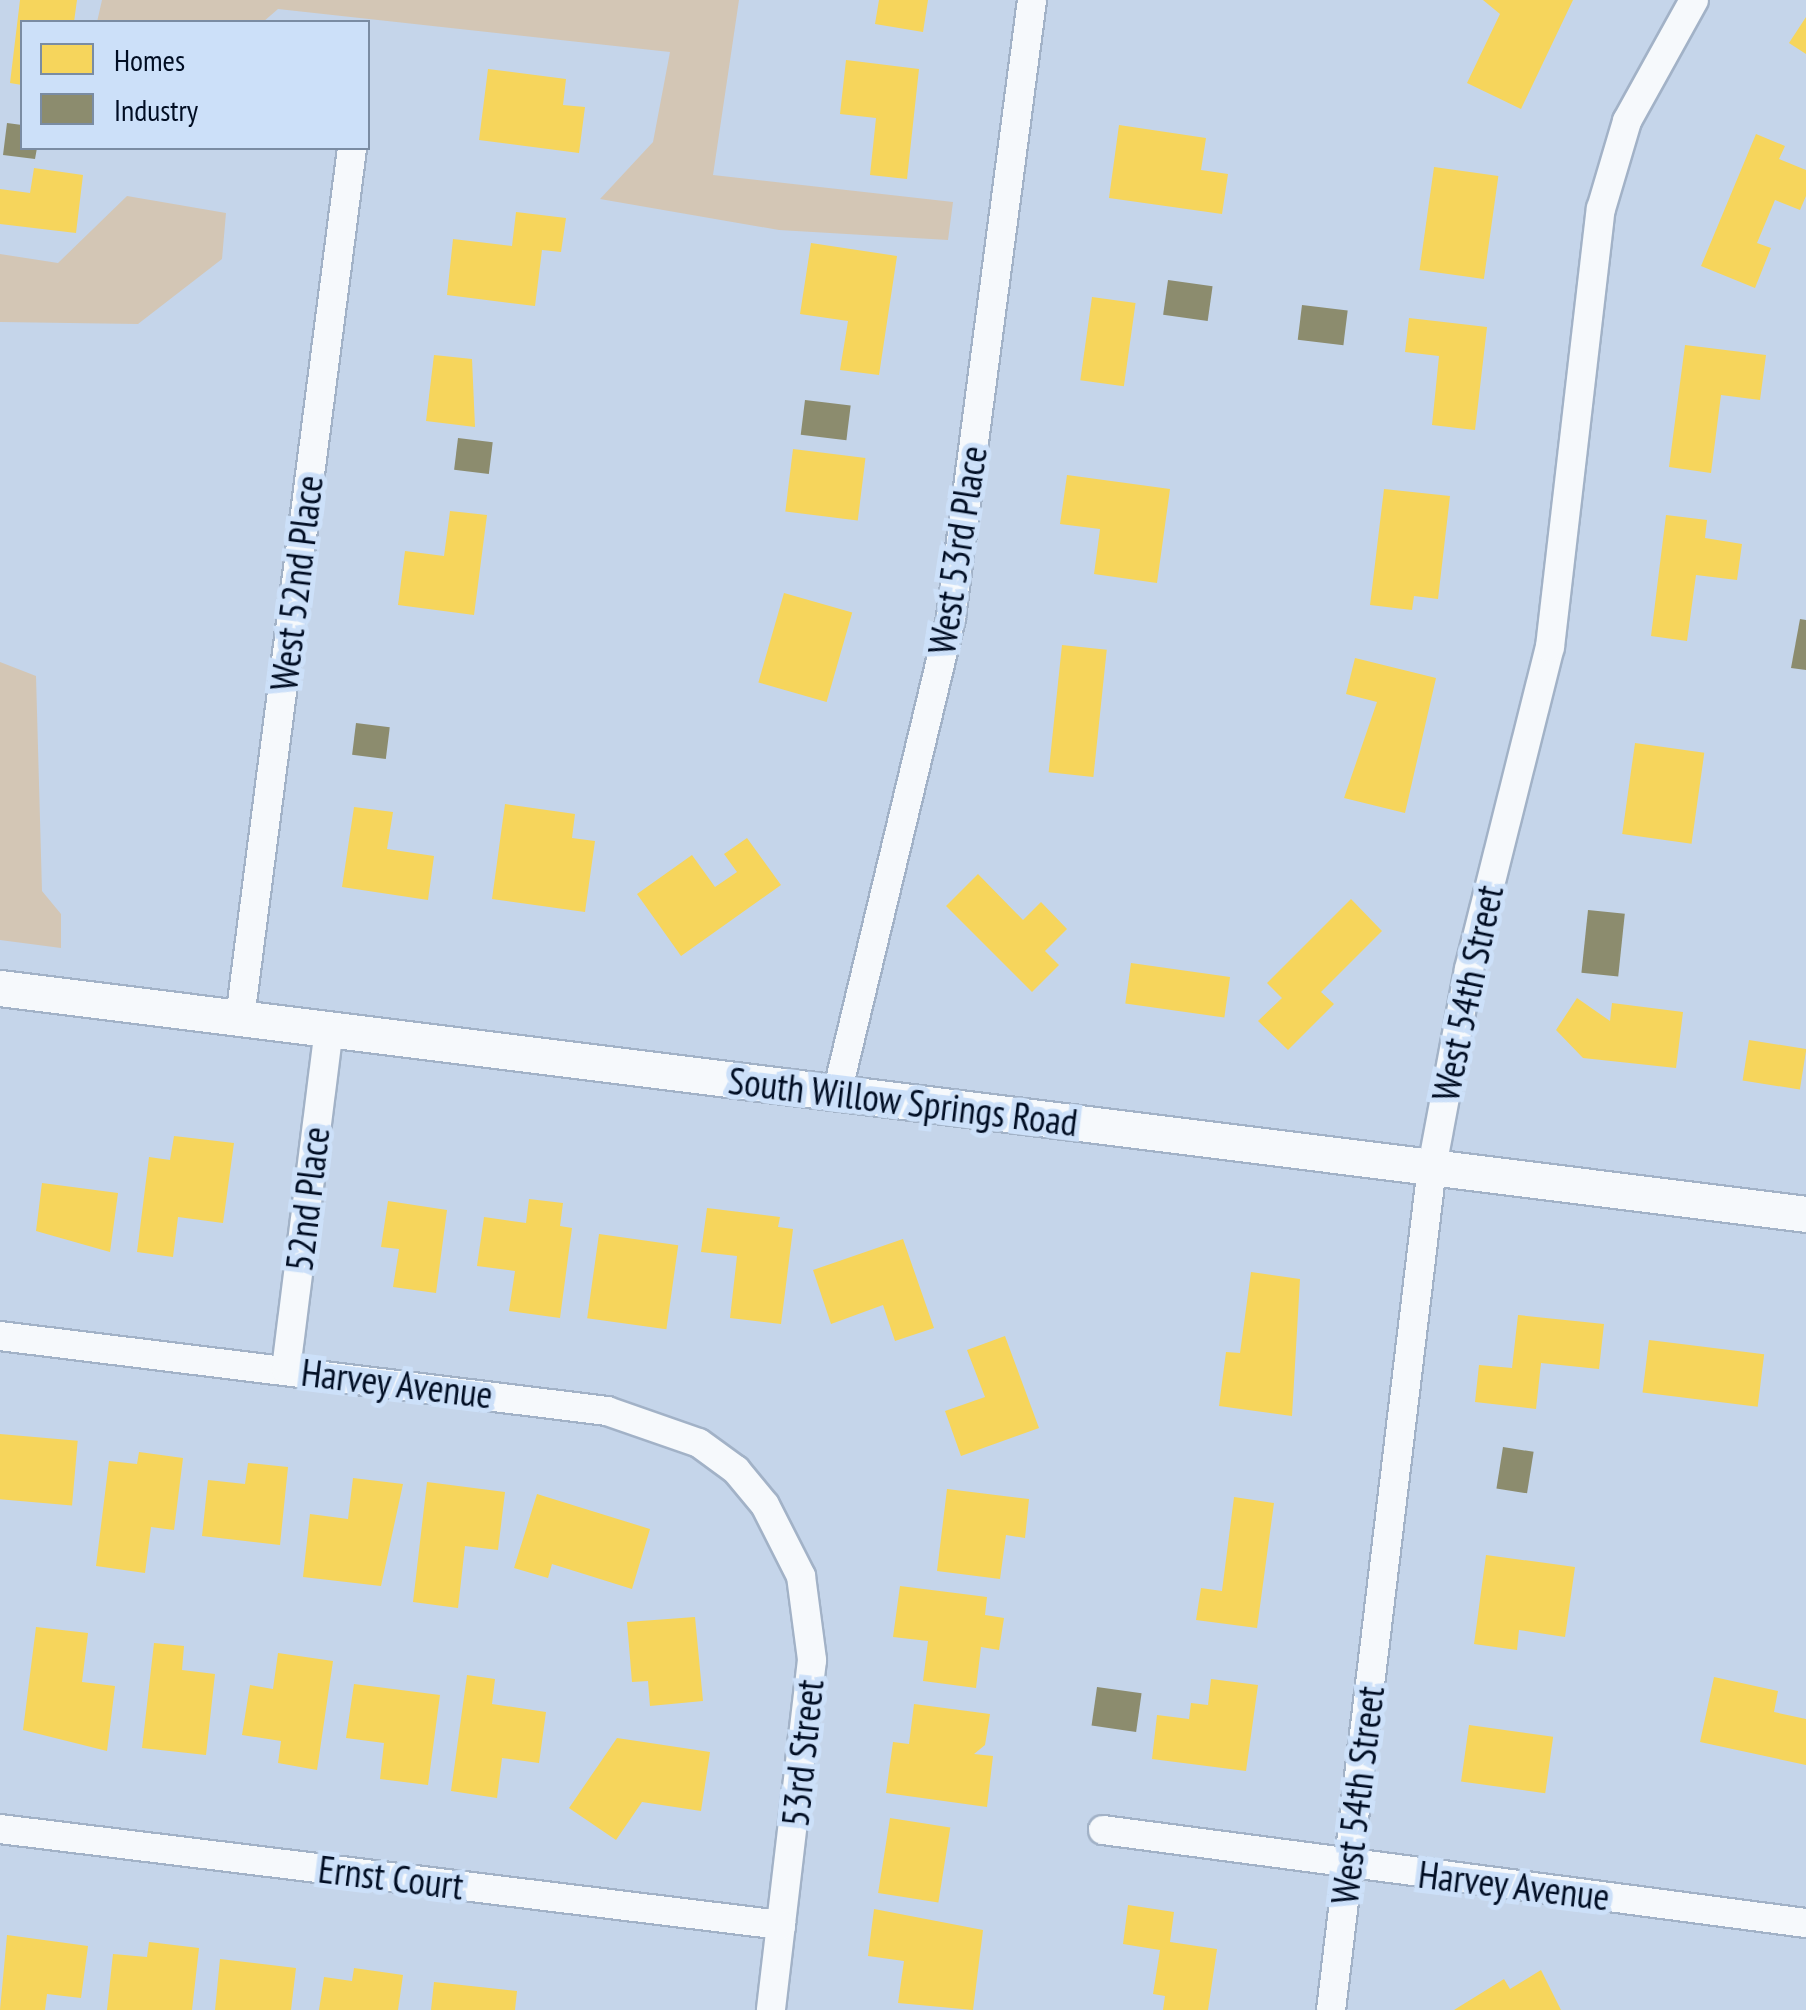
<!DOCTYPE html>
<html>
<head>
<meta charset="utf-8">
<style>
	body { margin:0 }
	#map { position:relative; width:1806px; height:2010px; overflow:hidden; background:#c5d5ea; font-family:"PT Sans Narrow",sans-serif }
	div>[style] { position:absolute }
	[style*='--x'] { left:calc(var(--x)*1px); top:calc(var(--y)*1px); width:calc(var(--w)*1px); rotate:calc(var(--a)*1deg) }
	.green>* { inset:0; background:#d3c6b5 }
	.homes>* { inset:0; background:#f6d55c; transform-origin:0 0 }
	.industry>* { inset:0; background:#8c8c6e; transform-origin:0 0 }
	.roads { filter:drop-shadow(2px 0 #a2b2c7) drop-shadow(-2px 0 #a2b2c7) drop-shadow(0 2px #a2b2c7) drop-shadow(0 -2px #a2b2c7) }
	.minor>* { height:28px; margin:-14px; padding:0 14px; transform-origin:14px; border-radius:14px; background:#f6f9fc }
	.tertiary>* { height:35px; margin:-17.5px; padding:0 17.5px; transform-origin:17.5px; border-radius:17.5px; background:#f6f9fc }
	span { translate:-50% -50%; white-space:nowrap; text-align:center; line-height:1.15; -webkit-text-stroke:10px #cce0f9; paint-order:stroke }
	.street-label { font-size:38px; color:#000d23 }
	.legend { position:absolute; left:20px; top:20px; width:350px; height:130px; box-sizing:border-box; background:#cce0f9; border:2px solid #7a8ca3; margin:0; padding:12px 18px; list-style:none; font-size:30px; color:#000d23 }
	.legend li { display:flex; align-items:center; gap:20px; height:50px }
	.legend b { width:50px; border:2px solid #7a8ca3 }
</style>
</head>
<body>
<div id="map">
	<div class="green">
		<div style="clip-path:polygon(102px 0,739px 0,713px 175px,953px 202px,948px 240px,779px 230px,600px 199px,653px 142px,670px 52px,278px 9px,263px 22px,97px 22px)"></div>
		<div style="clip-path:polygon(127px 196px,226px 213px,222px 259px,138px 324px,0 322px,0 254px,58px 263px)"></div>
		<div style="clip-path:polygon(0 662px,36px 676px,42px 891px,61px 914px,61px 948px,0 940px)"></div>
	</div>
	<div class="homes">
		<div style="clip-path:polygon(20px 0,77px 0,74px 22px,22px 22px,22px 85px,10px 83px)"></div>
		<div style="clip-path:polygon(879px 0,928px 0,923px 32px,875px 24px)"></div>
		<div style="clip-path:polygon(1483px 0,1573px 0,1521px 109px,1467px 83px,1500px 14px)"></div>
		<div style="clip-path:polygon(1806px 17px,1806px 54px,1789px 43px)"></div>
		<div style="clip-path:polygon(846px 60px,919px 69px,907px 179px,870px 175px,876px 118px,840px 114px)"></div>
		<div style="clip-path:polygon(488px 69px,566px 79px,563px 105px,585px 107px,579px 153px,479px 140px)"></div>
		<div style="clip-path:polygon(1119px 125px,1206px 138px,1201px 170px,1228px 174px,1222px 214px,1109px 198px)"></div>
		<div style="clip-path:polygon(1756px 134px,1785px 146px,1779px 159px,1806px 170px,1806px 196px,1800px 210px,1775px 200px,1757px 243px,1771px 248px,1755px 288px,1701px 266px)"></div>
		<div style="left:1434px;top:167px;width:65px;height:104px;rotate:8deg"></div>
		<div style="clip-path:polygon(34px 168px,83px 175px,76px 233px,0 224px,0 189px,30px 193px)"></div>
		<div style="clip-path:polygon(516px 212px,566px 218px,561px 252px,542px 250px,535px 306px,447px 295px,453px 239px,512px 246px)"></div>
		<div style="clip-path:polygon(811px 243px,897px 256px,879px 375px,840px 370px,848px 321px,800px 314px)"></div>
		<div style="left:1092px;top:297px;width:44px;height:84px;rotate:8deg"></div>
		<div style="clip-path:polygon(1409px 318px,1487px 327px,1475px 430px,1432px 425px,1439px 356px,1405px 352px)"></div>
		<div style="clip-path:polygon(1685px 345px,1766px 355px,1760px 400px,1721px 395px,1711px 473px,1669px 467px)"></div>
		<div style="clip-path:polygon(434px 355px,472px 359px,475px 427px,426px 421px)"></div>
		<div style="left:793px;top:449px;width:73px;height:63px;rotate:7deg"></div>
		<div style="clip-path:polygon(1067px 475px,1170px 489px,1157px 583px,1094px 574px,1100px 529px,1060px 524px)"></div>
		<div style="clip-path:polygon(1384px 489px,1450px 496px,1438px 599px,1414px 596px,1412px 610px,1370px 605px)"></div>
		<div style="clip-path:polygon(450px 511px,487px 515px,474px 615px,398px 605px,405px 551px,444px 556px)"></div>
		<div style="clip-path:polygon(1666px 515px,1707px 520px,1705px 538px,1742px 544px,1737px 580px,1696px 575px,1687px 641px,1651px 636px)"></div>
		<div style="left:784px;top:593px;width:71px;height:93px;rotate:16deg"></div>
		<div style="left:1062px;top:645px;width:45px;height:128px;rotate:6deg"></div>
		<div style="clip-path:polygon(1355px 658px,1436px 678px,1405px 813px,1344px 798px,1377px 702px,1346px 694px)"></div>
		<div style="left:1635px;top:743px;width:70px;height:92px;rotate:8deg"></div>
		<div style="clip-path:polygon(505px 804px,575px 814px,572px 838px,595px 841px,585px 912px,492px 899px)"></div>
		<div style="clip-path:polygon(354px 807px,393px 812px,387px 849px,434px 856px,428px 900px,342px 887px)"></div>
		<div style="clip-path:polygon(747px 838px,781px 885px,681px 956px,637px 894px,692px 855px,715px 887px,737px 872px,724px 854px)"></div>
		<div style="clip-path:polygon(978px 874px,1023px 920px,1041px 902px,1067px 929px,1045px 951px,1059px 965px,1032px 992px,946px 906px)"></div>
		<div style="clip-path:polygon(1351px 899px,1382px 931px,1321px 992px,1334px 1004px,1288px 1050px,1258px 1021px,1282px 998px,1267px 983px)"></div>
		<div style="left:1131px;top:963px;width:100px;height:41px;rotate:8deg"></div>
		<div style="clip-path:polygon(1577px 998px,1610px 1021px,1612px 1003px,1683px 1012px,1676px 1068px,1583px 1058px,1556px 1030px)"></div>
		<div style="left:1749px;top:1040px;width:58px;height:41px;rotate:9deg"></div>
		<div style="clip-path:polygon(174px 1136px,234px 1143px,223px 1223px,178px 1217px,173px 1257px,137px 1252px,149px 1157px,170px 1160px)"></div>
		<div style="clip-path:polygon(42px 1183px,118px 1193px,110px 1252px,36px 1231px)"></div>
		<div style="clip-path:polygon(529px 1199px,563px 1203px,560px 1226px,572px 1228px,560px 1318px,509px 1311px,515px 1271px,477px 1266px,484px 1217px,526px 1223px)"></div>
		<div style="clip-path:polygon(388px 1201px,447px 1210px,436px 1293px,393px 1287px,399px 1249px,381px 1247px)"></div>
		<div style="clip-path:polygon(707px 1208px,780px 1217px,778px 1227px,793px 1229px,781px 1324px,730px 1318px,737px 1256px,701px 1252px)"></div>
		<div style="left:599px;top:1234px;width:80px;height:85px;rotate:8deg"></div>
		<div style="clip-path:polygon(903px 1239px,934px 1328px,895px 1341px,883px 1305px,831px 1324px,813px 1270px)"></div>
		<div style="clip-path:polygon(1251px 1272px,1300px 1279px,1292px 1416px,1219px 1406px,1226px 1352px,1240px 1353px)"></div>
		<div style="clip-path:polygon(1518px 1315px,1604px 1324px,1599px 1369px,1541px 1363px,1536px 1409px,1475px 1402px,1479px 1365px,1512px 1368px)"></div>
		<div style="clip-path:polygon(1005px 1336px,1039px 1428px,961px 1456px,945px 1411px,985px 1397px,967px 1350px)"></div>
		<div style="left:1649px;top:1340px;width:116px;height:53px;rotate:7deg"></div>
		<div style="left:0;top:1434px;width:78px;height:65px;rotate:5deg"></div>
		<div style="clip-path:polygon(139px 1452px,183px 1458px,174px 1530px,151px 1527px,145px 1573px,96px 1566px,109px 1461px,137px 1464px)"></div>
		<div style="clip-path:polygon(248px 1463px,288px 1467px,280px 1545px,202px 1536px,208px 1480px,245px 1484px)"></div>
		<div style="clip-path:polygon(353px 1478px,403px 1484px,381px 1586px,303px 1577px,310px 1514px,348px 1519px)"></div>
		<div style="clip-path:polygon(427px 1482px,505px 1492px,498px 1550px,465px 1546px,458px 1608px,413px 1602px)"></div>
		<div style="clip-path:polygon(947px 1489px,1029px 1499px,1025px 1538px,1006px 1535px,1000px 1579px,937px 1571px)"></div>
		<div style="clip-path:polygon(537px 1494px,650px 1529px,632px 1589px,552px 1564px,548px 1578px,514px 1568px)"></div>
		<div style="clip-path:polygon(1234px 1497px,1274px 1503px,1257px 1628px,1196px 1620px,1201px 1588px,1222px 1591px)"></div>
		<div style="clip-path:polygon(1486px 1555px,1575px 1567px,1565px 1637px,1519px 1630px,1517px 1650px,1474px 1644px)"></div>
		<div style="clip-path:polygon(900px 1586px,987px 1597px,985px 1615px,1004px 1618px,999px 1650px,981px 1647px,976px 1688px,923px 1681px,928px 1641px,893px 1637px)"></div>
		<div style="clip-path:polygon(695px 1617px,703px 1701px,650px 1706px,648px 1681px,632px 1682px,627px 1622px)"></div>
		<div style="clip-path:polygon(36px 1627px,88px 1633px,82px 1682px,115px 1686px,107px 1751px,23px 1730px)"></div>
		<div style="clip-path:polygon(154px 1643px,184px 1646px,182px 1670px,215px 1674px,206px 1755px,142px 1748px)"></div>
		<div style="clip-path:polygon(278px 1653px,333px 1661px,317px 1770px,278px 1763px,281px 1741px,242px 1735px,250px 1685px,273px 1689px)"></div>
		<div style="clip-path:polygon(467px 1675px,495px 1679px,492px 1704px,546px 1712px,539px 1763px,502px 1758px,497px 1798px,451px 1791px)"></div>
		<div style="clip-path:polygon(1714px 1677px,1778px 1691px,1774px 1712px,1806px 1719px,1806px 1765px,1700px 1742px)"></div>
		<div style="clip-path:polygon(1211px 1679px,1258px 1685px,1246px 1771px,1152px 1759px,1157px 1715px,1189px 1719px,1191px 1703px,1208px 1705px)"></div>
		<div style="clip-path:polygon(354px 1684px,440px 1695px,428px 1785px,380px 1779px,384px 1743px,346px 1738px)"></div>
		<div style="clip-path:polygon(914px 1704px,990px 1714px,985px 1745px,974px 1754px,993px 1756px,987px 1807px,886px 1793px,893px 1742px,909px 1744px)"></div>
		<div style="left:1469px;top:1725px;width:85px;height:57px;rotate:8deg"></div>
		<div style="clip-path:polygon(617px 1738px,710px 1752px,701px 1811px,642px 1802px,616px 1840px,569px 1808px)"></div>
		<div style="left:890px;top:1818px;width:61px;height:76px;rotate:9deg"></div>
		<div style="clip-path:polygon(1128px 1905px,1174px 1912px,1170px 1942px,1217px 1949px,1208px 2010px,1163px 2010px,1165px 1996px,1153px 1994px,1160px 1950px,1123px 1944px)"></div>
		<div style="clip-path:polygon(874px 1909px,983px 1930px,973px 2010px,898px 2003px,904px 1961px,868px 1956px)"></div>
		<div style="clip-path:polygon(7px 1935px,88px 1946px,81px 1998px,47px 1994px,45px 2010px,0 2010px)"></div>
		<div style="clip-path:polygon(149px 1942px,199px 1948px,192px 2010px,107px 2010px,113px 1954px,147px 1957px)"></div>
		<div style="clip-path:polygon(220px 1959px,296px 1968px,291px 2010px,215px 2010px)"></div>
		<div style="clip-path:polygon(354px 1968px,403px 1975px,398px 2010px,319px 2010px,324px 1977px,352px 1981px)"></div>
		<div style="clip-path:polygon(1541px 1970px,1561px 2010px,1454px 2010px,1504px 1979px,1510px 1989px)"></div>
		<div style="clip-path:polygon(434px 1982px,517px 1991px,515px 2010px,431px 2010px)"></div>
	</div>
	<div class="industry">
		<div style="clip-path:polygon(7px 123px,22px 125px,22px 148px,37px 148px,35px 159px,3px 155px)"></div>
		<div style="left:1168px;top:280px;width:45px;height:35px;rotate:8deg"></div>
		<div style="left:1302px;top:305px;width:46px;height:35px;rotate:7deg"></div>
		<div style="left:805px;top:400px;width:46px;height:35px;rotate:7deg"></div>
		<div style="left:458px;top:438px;width:35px;height:32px;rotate:7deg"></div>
		<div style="clip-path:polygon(1800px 619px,1806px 620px,1806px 670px,1791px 668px)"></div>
		<div style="left:356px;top:723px;width:34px;height:32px;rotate:7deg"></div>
		<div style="left:1588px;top:910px;width:37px;height:63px;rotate:6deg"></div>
		<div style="left:1503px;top:1447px;width:31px;height:42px;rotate:9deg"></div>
		<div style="left:1097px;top:1687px;width:45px;height:39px;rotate:8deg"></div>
	</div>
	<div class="roads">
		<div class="minor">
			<div style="--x:240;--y:1018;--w:877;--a:-82.66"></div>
			<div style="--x:837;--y:1093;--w:489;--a:-76.5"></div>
			<div style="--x:951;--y:617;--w:622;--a:-82.52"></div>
			<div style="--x:0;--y:1336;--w:612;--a:7.04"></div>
			<div style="--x:607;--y:1411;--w:97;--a:19.2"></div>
			<div style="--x:699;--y:1443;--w:46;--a:36.1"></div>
			<div style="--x:736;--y:1470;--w:45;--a:50.4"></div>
			<div style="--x:765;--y:1505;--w:80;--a:63.1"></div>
			<div style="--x:801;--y:1576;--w:85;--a:82.5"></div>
			<div style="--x:812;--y:1660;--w:352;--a:96.7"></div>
			<div style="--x:286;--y:1369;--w:343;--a:-82.8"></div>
			<div style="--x:0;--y:1829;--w:787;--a:7.01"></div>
			<div style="--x:1103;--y:1830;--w:709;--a:7.54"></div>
			<div style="--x:1331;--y:2010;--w:849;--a:-83.17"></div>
			<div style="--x:1432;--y:1167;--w:201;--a:-79.4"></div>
			<div style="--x:1469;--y:969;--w:332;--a:-75.9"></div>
			<div style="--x:1550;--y:647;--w:441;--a:-83.4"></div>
			<div style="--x:1601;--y:209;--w:92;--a:-73.5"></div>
			<div style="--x:1627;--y:121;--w:138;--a:-61"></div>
		</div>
		<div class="tertiary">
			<div style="--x:0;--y:988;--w:1820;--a:7.13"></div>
		</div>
	</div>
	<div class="street-label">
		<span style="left:957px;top:550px;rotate:-81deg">West 53rd Place</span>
		<span style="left:296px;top:583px;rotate:-83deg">West 52nd Place</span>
		<span style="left:1467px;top:993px;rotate:-78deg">West 54th Street</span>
		<span style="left:903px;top:1101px;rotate:7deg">South Willow Springs Road</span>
		<span style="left:307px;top:1199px;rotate:-83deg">52nd Place</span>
		<span style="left:397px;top:1383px;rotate:7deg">Harvey Avenue</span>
		<span style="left:802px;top:1753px;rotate:-84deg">53rd Street</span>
		<span style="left:1357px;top:1795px;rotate:-83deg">West 54th Street</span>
		<span style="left:391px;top:1877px;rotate:7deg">Ernst Court</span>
		<span style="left:1514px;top:1885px;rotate:7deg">Harvey Avenue</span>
	</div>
	<ul class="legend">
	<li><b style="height:28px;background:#f6d55c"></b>Homes</li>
	<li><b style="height:28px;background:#8c8c6e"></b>Industry</li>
	</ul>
</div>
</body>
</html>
